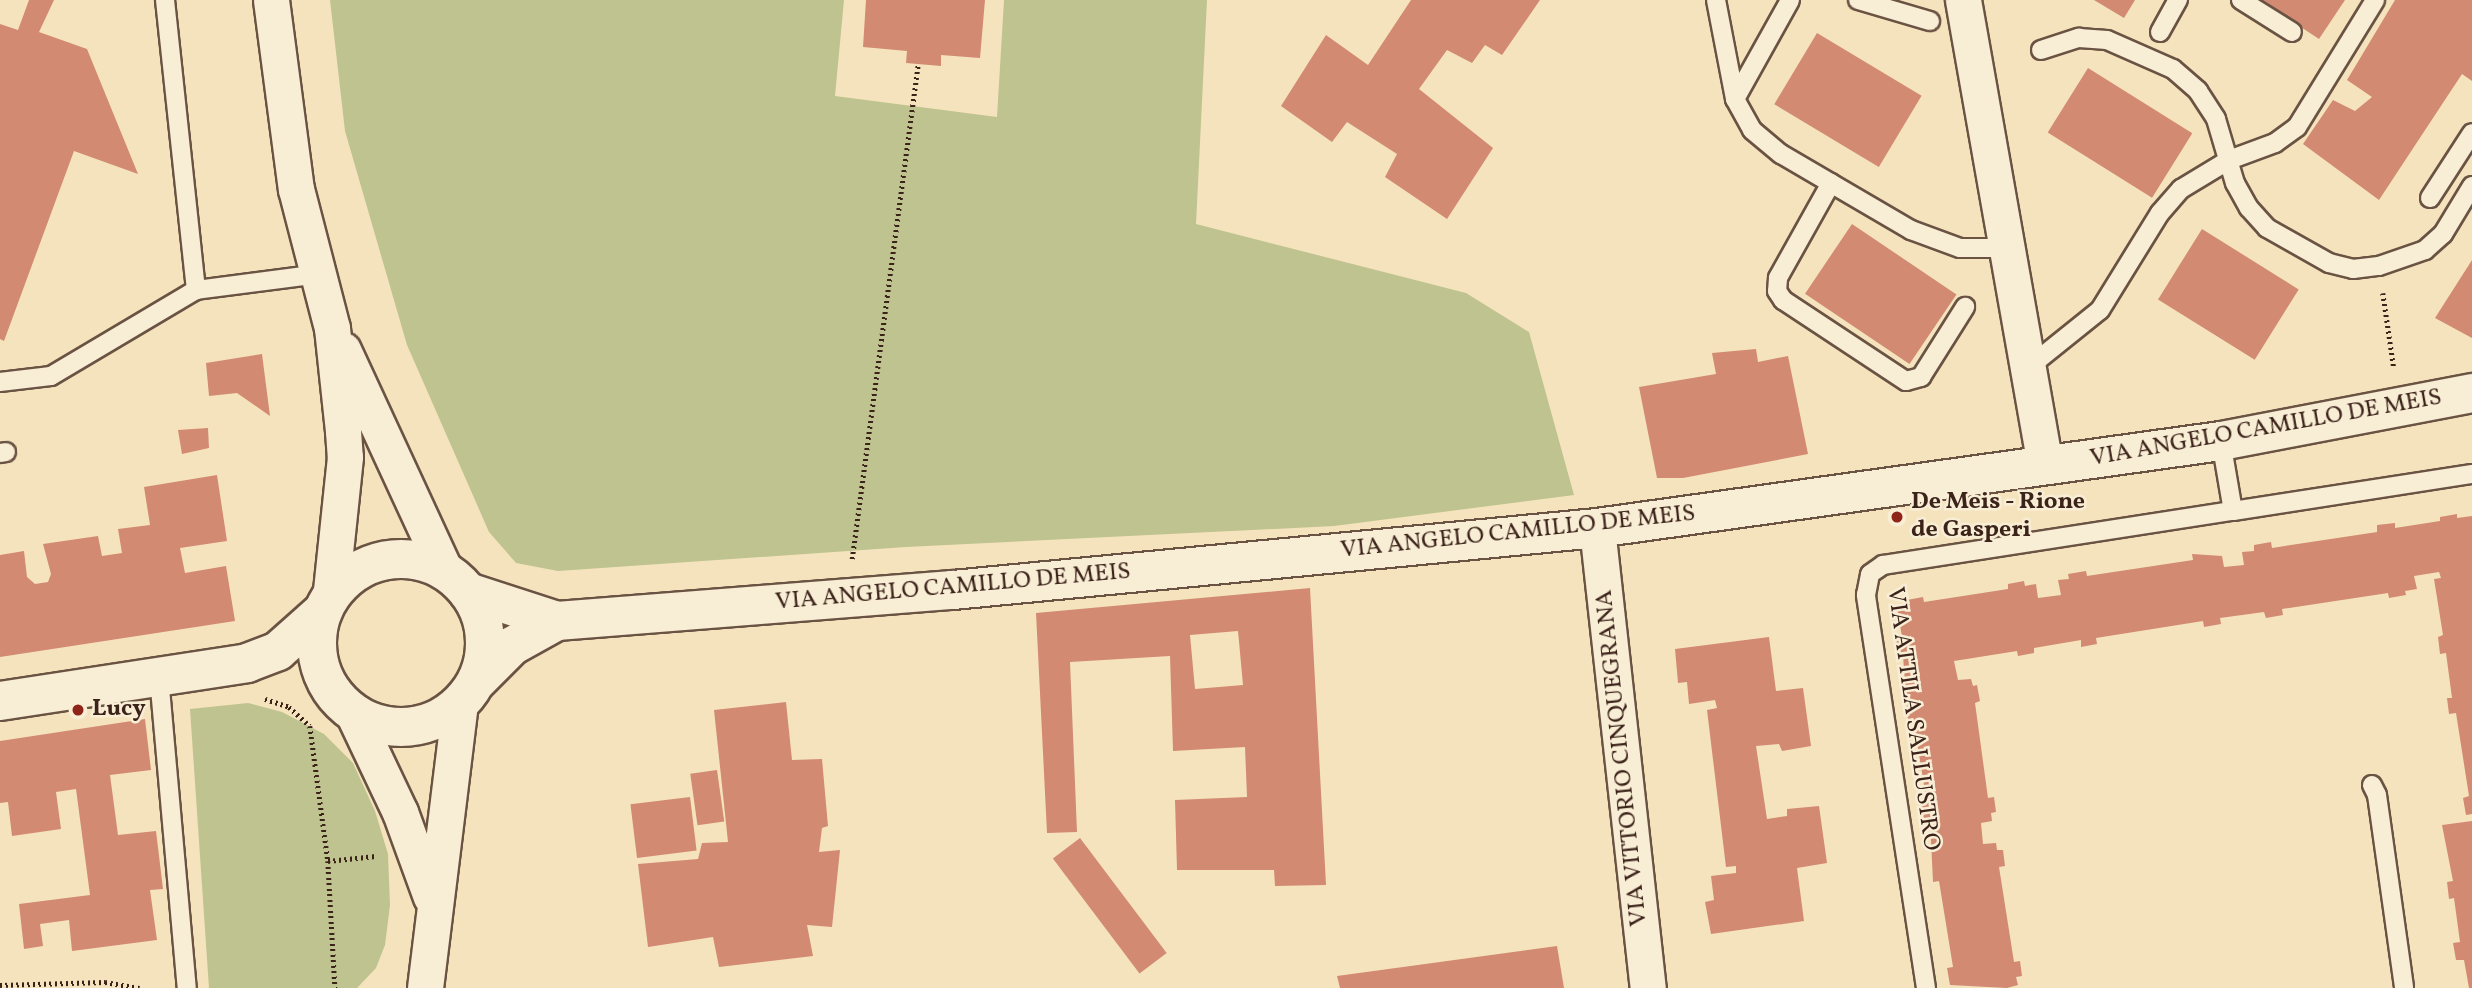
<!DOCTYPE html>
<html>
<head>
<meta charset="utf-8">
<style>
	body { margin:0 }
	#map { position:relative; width:2472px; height:988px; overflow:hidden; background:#f5e3be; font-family:Vollkorn,serif }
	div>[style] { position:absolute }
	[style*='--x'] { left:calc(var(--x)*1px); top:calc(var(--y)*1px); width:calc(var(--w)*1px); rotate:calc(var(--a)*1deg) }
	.green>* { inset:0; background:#bfc38f }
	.building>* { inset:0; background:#d28a72; transform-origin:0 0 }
	.path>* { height:4.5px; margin-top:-2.25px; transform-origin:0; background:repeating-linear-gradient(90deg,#3c231a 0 2px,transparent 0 5.5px) }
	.roads { filter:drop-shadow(2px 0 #6a5343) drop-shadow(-2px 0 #6a5343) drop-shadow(0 2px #6a5343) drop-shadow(0 -2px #6a5343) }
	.lane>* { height:18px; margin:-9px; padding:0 9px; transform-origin:9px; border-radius:9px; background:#f8edd5 }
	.street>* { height:35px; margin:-17.5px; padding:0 17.5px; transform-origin:17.5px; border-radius:17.5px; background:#f8edd5 }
	.secondary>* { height:38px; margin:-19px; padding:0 19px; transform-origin:19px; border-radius:19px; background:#f8edd5 }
	.secondary>.ring { margin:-19px; padding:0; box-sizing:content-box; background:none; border:38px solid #f8edd5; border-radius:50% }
	.dots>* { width:19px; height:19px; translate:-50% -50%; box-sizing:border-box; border:4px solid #f8edd5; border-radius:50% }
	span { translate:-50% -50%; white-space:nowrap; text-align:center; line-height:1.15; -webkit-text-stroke:5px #f8edd5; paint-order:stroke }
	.street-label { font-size:24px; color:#3c231a }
	.poi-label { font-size:24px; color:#3c231a; font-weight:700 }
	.left { translate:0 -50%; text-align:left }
</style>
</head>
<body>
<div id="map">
	<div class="green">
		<div style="clip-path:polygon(330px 0,844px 0,835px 96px,997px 117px,1004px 0,1207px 0,1196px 224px,1466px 293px,1529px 332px,1574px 495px,1334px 526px,906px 547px,558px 571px,516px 563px,489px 532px,407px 345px,345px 131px)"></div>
		<div style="clip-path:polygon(248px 703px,282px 712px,324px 734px,353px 763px,375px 811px,388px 854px,390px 905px,385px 945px,376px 968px,357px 988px,209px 988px,190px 709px)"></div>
	</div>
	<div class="building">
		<div style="clip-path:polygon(29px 0,54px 0,39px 32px,87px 49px,138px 174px,74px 151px,4px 341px,0 339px,0 24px,18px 30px)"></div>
		<div style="clip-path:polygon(866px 0,985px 0,980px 58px,941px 55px,941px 66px,906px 63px,907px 51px,863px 47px)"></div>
		<div style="clip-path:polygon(1411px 0,1540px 0,1502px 55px,1485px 45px,1472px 63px,1447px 50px,1419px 89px,1493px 148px,1447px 219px,1385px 177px,1397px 154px,1347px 122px,1332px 142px,1281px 106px,1326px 35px,1368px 65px)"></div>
		<div style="clip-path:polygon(2094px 0,2135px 0,2124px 18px)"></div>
		<div style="clip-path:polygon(2260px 0,2345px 0,2319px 39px)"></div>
		<div style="clip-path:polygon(2395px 0,2472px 0,2472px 81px,2462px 74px,2379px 200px,2303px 144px,2333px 100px,2355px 111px,2372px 97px,2347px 80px)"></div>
		<div style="left:1817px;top:33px;width:122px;height:83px;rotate:31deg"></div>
		<div style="left:2088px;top:68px;width:123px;height:76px;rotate:32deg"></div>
		<div style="left:1852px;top:224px;width:126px;height:84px;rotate:34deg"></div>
		<div style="left:2202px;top:229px;width:114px;height:83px;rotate:32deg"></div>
		<div style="clip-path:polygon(2472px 260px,2472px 338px,2435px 318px)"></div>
		<div style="clip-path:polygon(1756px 349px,1758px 362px,1788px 356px,1808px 454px,1683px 478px,1657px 478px,1639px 387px,1716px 374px,1712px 353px)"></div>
		<div style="clip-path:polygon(262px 354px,270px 416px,237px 393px,209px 396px,206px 363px)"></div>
		<div style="clip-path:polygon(208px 428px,209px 448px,182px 454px,178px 430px)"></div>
		<div style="clip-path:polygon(217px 475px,227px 541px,180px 548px,185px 573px,226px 566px,235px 621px,0 657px,0 555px,24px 551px,27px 577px,35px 584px,48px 582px,51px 574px,43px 544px,98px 536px,102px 556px,122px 553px,118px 529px,150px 525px,144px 487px)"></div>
		<div style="clip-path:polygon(2457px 514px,2457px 518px,2472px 516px,2472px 814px,2466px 815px,2463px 798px,2469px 796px,2456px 713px,2449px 714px,2447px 698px,2452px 698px,2446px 653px,2440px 654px,2438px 637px,2443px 635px,2434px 579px,2441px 578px,2439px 572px,2414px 576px,2417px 589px,2405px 591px,2406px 595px,2389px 598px,2388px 593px,2282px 609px,2283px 615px,2266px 618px,2264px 612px,2220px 618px,2221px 624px,2204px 627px,2203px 621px,2096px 638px,2097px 644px,2081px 647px,2081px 640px,2034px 648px,2034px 653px,2018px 656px,2017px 651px,1954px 661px,1958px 680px,1971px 679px,1973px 686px,1977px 685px,1980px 701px,1975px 703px,1988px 798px,1994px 797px,1996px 812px,1991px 813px,1992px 821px,1981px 823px,1983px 844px,1996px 843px,1997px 850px,2003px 850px,2005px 866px,1999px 867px,2014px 962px,2020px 961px,2022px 976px,2016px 977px,2018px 985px,2007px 988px,1950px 985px,1947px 968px,1953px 967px,1939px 881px,1933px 882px,1930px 820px,1924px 821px,1921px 804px,1927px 803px,1913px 718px,1908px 720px,1903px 656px,1899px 656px,1896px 639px,1902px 637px,1897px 607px,1908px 605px,1907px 600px,1923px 597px,1924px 602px,2008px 589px,2008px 584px,2024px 581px,2025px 586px,2036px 584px,2038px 598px,2061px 595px,2058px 580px,2069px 579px,2068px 574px,2086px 571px,2087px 576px,2193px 560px,2192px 554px,2222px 556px,2224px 567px,2244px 565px,2242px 552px,2254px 551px,2254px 545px,2271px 542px,2272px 548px,2377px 532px,2377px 525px,2395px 523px,2395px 528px,2440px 521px,2440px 517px)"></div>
		<div style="clip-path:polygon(evenodd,1310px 588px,1326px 885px,1275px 886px,1274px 870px,1177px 870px,1175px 800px,1247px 797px,1245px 747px,1173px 751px,1170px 656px,1070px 662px,1077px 832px,1047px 833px,1036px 613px,1310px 588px,1238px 631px,1243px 685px,1195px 689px,1190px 635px,1238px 631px)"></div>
		<div style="clip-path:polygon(1769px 637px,1776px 691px,1803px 688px,1811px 746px,1782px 751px,1779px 744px,1756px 746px,1767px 819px,1787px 816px,1787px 809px,1819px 806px,1827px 863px,1797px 868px,1804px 921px,1711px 934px,1705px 902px,1714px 900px,1711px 876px,1736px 873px,1736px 866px,1726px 867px,1707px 710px,1717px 708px,1715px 700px,1689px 704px,1687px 682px,1678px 683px,1675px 649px)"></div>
		<div style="clip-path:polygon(786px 702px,792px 760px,822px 759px,828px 826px,822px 828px,819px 852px,840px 850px,832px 927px,807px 925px,813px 956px,719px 967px,713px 937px,648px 947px,638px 864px,698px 859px,702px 843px,728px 842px,714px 710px)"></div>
		<div style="clip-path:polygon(145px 719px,151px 770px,110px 775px,118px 835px,156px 831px,163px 889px,150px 890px,157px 940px,72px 951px,69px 920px,40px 924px,43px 946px,24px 949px,19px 904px,90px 895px,76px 789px,56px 792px,61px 829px,12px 836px,8px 802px,0 803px,0 741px)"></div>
		<div style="left:717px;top:770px;width:52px;height:27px;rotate:82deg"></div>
		<div style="left:690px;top:797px;width:54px;height:60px;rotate:83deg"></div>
		<div style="clip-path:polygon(2472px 821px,2472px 988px,2469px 988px,2464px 960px,2456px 960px,2453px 943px,2460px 942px,2454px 898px,2449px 899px,2447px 882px,2453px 881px,2442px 825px)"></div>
		<div style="left:1080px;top:838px;width:144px;height:34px;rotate:53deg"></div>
		<div style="clip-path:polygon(1557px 946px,1564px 988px,1340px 988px,1337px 976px)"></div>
	</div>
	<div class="path">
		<div style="--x:2383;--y:293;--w:76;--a:81.7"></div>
		<div style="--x:852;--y:559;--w:499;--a:-82.4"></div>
		<div style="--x:265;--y:699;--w:25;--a:18"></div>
		<div style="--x:289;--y:707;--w:28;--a:42"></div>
		<div style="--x:310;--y:726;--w:136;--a:82.4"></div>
		<div style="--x:328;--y:861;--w:127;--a:86.8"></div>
		<div style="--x:328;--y:861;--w:48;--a:-5.9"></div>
		<div style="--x:0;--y:985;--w:105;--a:-1.6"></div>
		<div style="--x:105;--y:982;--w:35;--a:10"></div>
	</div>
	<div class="roads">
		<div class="lane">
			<div style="--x:165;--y:0;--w:292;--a:83.9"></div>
			<div style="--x:1716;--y:0;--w:101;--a:79.1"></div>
			<div style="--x:1735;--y:99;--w:35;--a:61"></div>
			<div style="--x:1752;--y:130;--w:38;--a:40"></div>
			<div style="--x:1781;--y:154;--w:151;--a:30.3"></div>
			<div style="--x:1911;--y:230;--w:52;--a:20.2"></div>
			<div style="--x:1960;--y:248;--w:47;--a:0"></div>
			<div style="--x:1858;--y:0;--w:75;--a:16.3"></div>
			<div style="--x:2241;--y:0;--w:60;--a:32.1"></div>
			<div style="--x:2160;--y:32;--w:37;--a:-61"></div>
			<div style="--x:2041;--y:50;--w:40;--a:-18"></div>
			<div style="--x:2079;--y:38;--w:28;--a:4"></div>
			<div style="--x:2107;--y:40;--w:72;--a:23.7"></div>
			<div style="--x:2173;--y:69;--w:33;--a:41"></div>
			<div style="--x:2198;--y:91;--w:33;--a:57"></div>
			<div style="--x:2216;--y:119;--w:67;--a:73.5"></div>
			<div style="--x:2235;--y:183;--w:29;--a:61"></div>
			<div style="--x:2249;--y:208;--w:27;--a:48"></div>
			<div style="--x:2267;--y:228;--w:71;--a:29.4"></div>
			<div style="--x:2329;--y:263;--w:25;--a:14"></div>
			<div style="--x:2353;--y:269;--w:26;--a:-7"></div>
			<div style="--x:2379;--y:266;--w:49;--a:-19.2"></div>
			<div style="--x:2425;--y:250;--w:24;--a:-42"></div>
			<div style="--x:2443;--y:234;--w:56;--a:-58.9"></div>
			<div style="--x:1735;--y:99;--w:113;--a:-60.9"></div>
			<div style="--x:1831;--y:183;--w:109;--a:119.2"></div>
			<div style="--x:1778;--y:278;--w:13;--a:94"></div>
			<div style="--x:1777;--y:291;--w:11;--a:56"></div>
			<div style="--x:1783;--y:300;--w:147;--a:33.4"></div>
			<div style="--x:1906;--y:381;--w:16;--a:-15"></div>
			<div style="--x:1921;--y:377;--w:83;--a:-57.8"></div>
			<div style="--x:2430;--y:198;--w:77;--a:-57.1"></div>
			<div style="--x:2029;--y:367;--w:91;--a:-38.8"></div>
			<div style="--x:2100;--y:310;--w:114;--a:-58.3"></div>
			<div style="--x:2160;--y:213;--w:32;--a:-49"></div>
			<div style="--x:2181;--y:189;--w:56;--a:-31.1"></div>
			<div style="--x:2229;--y:160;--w:49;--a:-20.3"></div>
			<div style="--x:2275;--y:143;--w:27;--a:-36"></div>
			<div style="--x:2297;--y:127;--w:149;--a:-58.4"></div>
			<div style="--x:0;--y:382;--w:51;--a:-6.7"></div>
			<div style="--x:51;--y:376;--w:169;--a:-30.7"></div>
			<div style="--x:196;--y:290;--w:125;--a:-7.4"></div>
			<div style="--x:2221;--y:441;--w:71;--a:80.3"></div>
			<div style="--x:2233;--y:511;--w:242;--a:-8.8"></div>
			<div style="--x:0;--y:453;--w:6;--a:-9"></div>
			<div style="--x:159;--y:677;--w:312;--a:84.9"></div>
			<div style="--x:2372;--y:785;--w:11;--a:63"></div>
			<div style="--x:2377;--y:795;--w:195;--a:82"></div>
			<div style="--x:1926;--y:988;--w:398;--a:-98.7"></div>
			<div style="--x:1866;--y:595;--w:21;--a:-79"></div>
			<div style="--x:1870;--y:574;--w:16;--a:-35"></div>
			<div style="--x:1883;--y:565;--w:354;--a:-8.8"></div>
		</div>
		<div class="street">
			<div style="--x:271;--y:0;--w:191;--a:82.5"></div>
			<div style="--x:296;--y:189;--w:144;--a:75.5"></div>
			<div style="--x:332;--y:328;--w:104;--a:83.9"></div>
			<div style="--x:343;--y:431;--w:26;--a:86"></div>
			<div style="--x:345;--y:457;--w:143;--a:96"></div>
			<div style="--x:1963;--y:0;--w:473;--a:80"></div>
			<div style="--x:343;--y:350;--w:243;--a:65.2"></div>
			<div style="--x:1597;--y:528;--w:463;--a:83.7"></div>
			<div style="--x:352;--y:711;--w:112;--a:64.6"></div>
			<div style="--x:400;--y:812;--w:90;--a:70"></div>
			<div style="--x:425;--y:988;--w:286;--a:-83"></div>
		</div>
		<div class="secondary">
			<div class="ring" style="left:317px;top:559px;width:130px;height:130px"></div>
			<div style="--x:468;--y:592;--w:94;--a:18"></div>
			<div style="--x:557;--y:621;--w:397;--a:-4.5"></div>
			<div style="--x:953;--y:590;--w:647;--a:-5.5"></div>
			<div style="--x:1597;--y:528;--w:630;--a:-7.94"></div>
			<div style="--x:2221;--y:441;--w:256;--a:-10.8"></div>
			<div style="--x:477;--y:681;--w:49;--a:-45"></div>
			<div style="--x:512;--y:646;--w:51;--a:-29.1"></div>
			<div style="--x:0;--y:701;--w:250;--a:-8.7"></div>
			<div style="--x:247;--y:663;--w:33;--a:-21"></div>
			<div style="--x:278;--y:651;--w:60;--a:-41.6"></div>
		</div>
	</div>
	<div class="dots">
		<div style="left:1897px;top:517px;background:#8f2418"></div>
		<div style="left:78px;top:710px;background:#8f2418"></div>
	</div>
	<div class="street-label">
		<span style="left:2266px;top:429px;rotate:-10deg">VIA ANGELO CAMILLO DE MEIS</span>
		<span style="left:1518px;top:533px;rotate:-6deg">VIA ANGELO CAMILLO DE MEIS</span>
		<span style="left:953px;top:588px;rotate:-5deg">VIA ANGELO CAMILLO DE MEIS</span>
		<span style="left:1912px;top:719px;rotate:82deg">VIA ATTILA SALLUSTRO</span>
		<span style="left:1623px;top:758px;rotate:-96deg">VIA VITTORIO CINQUEGRANA</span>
	</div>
	<div class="poi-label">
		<span class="left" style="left:1911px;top:517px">De Meis - Rione<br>de Gasperi</span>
		<span class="left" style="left:92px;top:710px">Lucy</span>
	</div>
</div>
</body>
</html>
